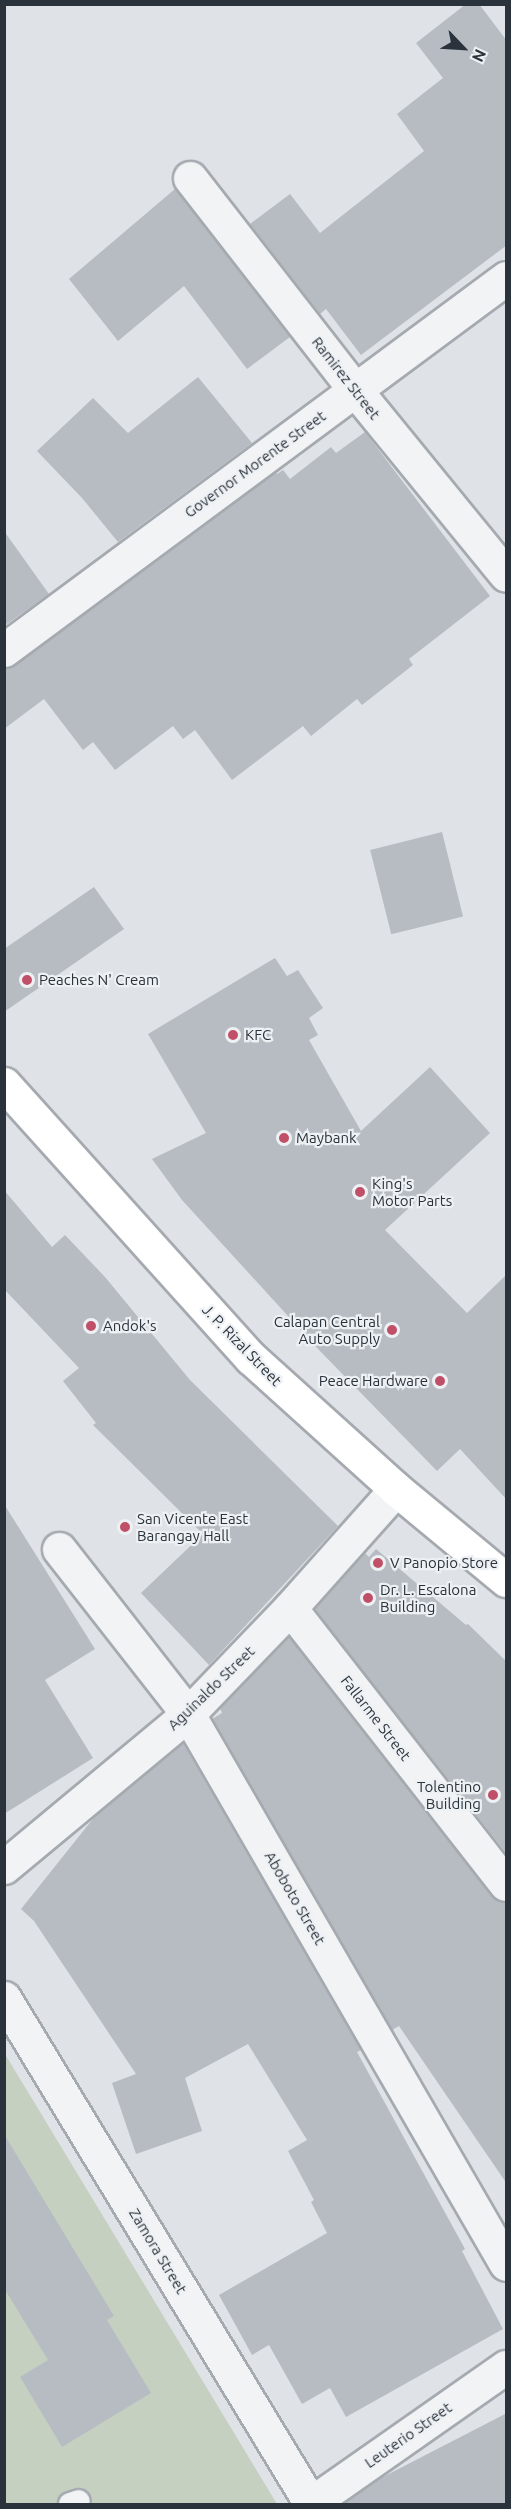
<!DOCTYPE html>
<html>
<head>
<meta charset="utf-8">
<style>
	body { margin:0 }
	#map { position:relative; width:511px; height:2509px; overflow:hidden; background:#dfe2e7; font-family:Ubuntu,sans-serif }
	div>[style] { position:absolute }
	[style*='--x'] { left:calc(var(--x)*1px); top:calc(var(--y)*1px); width:calc(var(--w)*1px); rotate:calc(var(--a)*1deg) }
	.green>* { inset:0; background:#c6d0c1 }
	.building>* { inset:0; background:#b7bcc3; transform-origin:0 0 }
	.roads { filter:drop-shadow(2px 0 #a5aab0) drop-shadow(-2px 0 #a5aab0) drop-shadow(0 2px #a5aab0) drop-shadow(0 -2px #a5aab0) }
	.service>* { height:22px; margin:-11px; padding:0 11px; transform-origin:11px; border-radius:11px; background:#f1f3f5 }
	.minor>* { height:33px; margin:-16.5px; padding:0 16.5px; transform-origin:16.5px; border-radius:16.5px; background:#f1f3f5 }
	.tertiary>* { height:33px; margin:-16.5px; padding:0 16.5px; transform-origin:16.5px; border-radius:16.5px; background:#f1f3f5 }
	.trunk>* { height:33px; margin:-16.5px; padding:0 16.5px; transform-origin:16.5px; border-radius:16.5px; background:#fff }
	.dots>* { width:16px; height:16px; translate:-50% -50%; box-sizing:border-box; border:3px solid #eef1f4; border-radius:50% }
	span { translate:-50% -50%; white-space:nowrap; text-align:center; line-height:1.15; -webkit-text-stroke:4.5px #eef1f4; paint-order:stroke }
	.street-label { font-size:15px; color:#2a323c }
	.poi-label { font-size:15px; color:#2a323c }
	.left { translate:0 -50%; text-align:left }
	.right { translate:-100% -50%; text-align:right }
	.frame { position:absolute; inset:0; border:6px solid #2a323c; pointer-events:none }
	.north { position:absolute; left:433px; top:18px; width:60px; height:60px; -webkit-text-stroke:4px #eef1f4; paint-order:stroke; rotate:115deg; font-size:16px; font-weight:700; line-height:24px; text-align:center; color:#2a323c }
	.north::after { content:''; display:block; margin:auto; width:21px; height:27px; background:#2a323c; clip-path:polygon(50% 0,100% 100%,50% 72%,0 100%) }
</style>
</head>
<body>
<div id="map">
	<div class="green">
		<div style="clip-path:polygon(5px 2054px,277px 2504px,5px 2504px)"></div>
	</div>
	<div class="building">
		<div style="clip-path:polygon(466px 4px,479px 4px,507px 41px,507px 245px,361px 355px,326px 309px,320px 314px,250px 224px,290px 194px,320px 233px,424px 151px,397px 114px,443px 78px,416px 43px)"></div>
		<div style="clip-path:polygon(175px 189px,290px 337px,247px 369px,184px 286px,118px 341px,69px 279px)"></div>
		<div style="clip-path:polygon(198px 377px,252px 443px,118px 542px,82px 498px,37px 451px,93px 398px,128px 433px)"></div>
		<div style="clip-path:polygon(365px 432px,490px 596px,409px 659px,413px 665px,362px 705px,357px 699px,311px 736px,303px 726px,232px 780px,195px 730px,183px 739px,173px 726px,115px 770px,93px 742px,83px 750px,44px 699px,4px 729px,4px 668px,15px 665px,276px 472px,277px 474px,283px 470px,290px 479px,331px 447px,336px 453px)"></div>
		<div style="clip-path:polygon(4px 531px,49px 594px,4px 626px)"></div>
		<div style="left:442px;top:832px;width:87px;height:74px;rotate:76deg"></div>
		<div style="clip-path:polygon(94px 887px,124px 929px,4px 1012px,4px 949px)"></div>
		<div style="clip-path:polygon(275px 958px,287px 976px,298px 970px,323px 1008px,309px 1018px,318px 1035px,309px 1040px,361px 1131px,430px 1067px,490px 1133px,385px 1230px,467px 1313px,507px 1274px,507px 1500px,460px 1449px,437px 1471px,319px 1350px,182px 1200px,152px 1159px,206px 1133px,148px 1034px)"></div>
		<div style="clip-path:polygon(4px 1190px,52px 1247px,65px 1235px,105px 1277px,190px 1380px,338px 1526px,209px 1665px,141px 1593px,203px 1534px,93px 1425px,96px 1423px,63px 1381px,79px 1368px,4px 1289px)"></div>
		<div style="clip-path:polygon(4px 1504px,95px 1649px,45px 1680px,93px 1758px,4px 1814px)"></div>
		<div style="clip-path:polygon(376px 1549px,466px 1625px,468px 1624px,507px 1662px,507px 1854px,314px 1609px,365px 1553px,369px 1557px)"></div>
		<div style="clip-path:polygon(289px 1637px,491px 1896px,498px 1901px,507px 1902px,507px 2184px,399px 2026px,392px 2030px,212px 1719px,222px 1713px,220px 1708px)"></div>
		<div style="clip-path:polygon(183px 1743px,361px 2050px,357px 2052px,465px 2249px,462px 2251px,503px 2329px,346px 2417px,330px 2388px,302px 2404px,269px 2345px,252px 2355px,219px 2295px,327px 2233px,311px 2202px,314px 2200px,288px 2151px,307px 2140px,248px 2044px,185px 2078px,202px 2131px,136px 2154px,112px 2083px,136px 2074px,34px 1921px,21px 1909px,96px 1815px)"></div>
		<div style="clip-path:polygon(4px 2134px,114px 2316px,107px 2320px,151px 2393px,62px 2447px,20px 2377px,48px 2360px,4px 2288px)"></div>
		<div style="clip-path:polygon(507px 2413px,507px 2505px,342px 2505px,379px 2479px)"></div>
	</div>
	<div class="roads">
		<div class="service">
			<div style="--x:70;--y:2504;--w:9;--a:-18"></div>
		</div>
		<div class="minor">
			<div style="--x:190;--y:178;--w:270;--a:52.1"></div>
			<div style="--x:356;--y:391;--w:237;--a:50.8"></div>
			<div style="--x:59;--y:1549;--w:209;--a:52"></div>
			<div style="--x:188;--y:1714;--w:635;--a:59.96"></div>
			<div style="--x:290;--y:1608;--w:350;--a:52"></div>
			<div style="--x:4;--y:1867;--w:239;--a:-39.7"></div>
			<div style="--x:188;--y:1714;--w:147;--a:-46.1"></div>
			<div style="--x:290;--y:1608;--w:159;--a:-48.3"></div>
			<div style="--x:4;--y:1998;--w:592;--a:58.75"></div>
			<div style="--x:310;--y:2504;--w:239;--a:-35"></div>
		</div>
		<div class="tertiary">
			<div style="--x:4;--y:650;--w:625;--a:-36.54"></div>
		</div>
		<div class="trunk">
			<div style="--x:4;--y:1084;--w:369;--a:48"></div>
			<div style="--x:251;--y:1358;--w:195;--a:42.1"></div>
			<div style="--x:396;--y:1489;--w:143;--a:39.6"></div>
		</div>
	</div>
	<div class="dots">
		<div style="left:27px;top:980px;background:#c05068"></div>
		<div style="left:233px;top:1035px;background:#c05068"></div>
		<div style="left:284px;top:1138px;background:#c05068"></div>
		<div style="left:360px;top:1192px;background:#c05068"></div>
		<div style="left:91px;top:1326px;background:#c05068"></div>
		<div style="left:392px;top:1330px;background:#c05068"></div>
		<div style="left:440px;top:1381px;background:#c05068"></div>
		<div style="left:125px;top:1527px;background:#c05068"></div>
		<div style="left:378px;top:1563px;background:#c05068"></div>
		<div style="left:368px;top:1598px;background:#c05068"></div>
		<div style="left:493px;top:1795px;background:#c05068"></div>
	</div>
	<div class="street-label">
		<span style="left:346px;top:378px;rotate:52deg">Ramirez Street</span>
		<span style="left:255px;top:464px;rotate:-36deg">Governor Morente Street</span>
		<span style="left:242px;top:1345px;rotate:46deg">J. P. Rizal Street</span>
		<span style="left:211px;top:1688px;rotate:-44deg">Aguinaldo Street</span>
		<span style="left:376px;top:1718px;rotate:52deg">Fallarme Street</span>
		<span style="left:295px;top:1898px;rotate:60deg">Aboboto Street</span>
		<span style="left:158px;top:2251px;rotate:59deg">Zamora Street</span>
		<span style="left:408px;top:2435px;rotate:-35deg">Leuterio Street</span>
	</div>
	<div class="poi-label">
		<span class="left" style="left:39px;top:980px">Peaches N' Cream</span>
		<span class="left" style="left:245px;top:1035px">KFC</span>
		<span class="left" style="left:296px;top:1138px">Maybank</span>
		<span class="left" style="left:372px;top:1192px">King's<br>Motor Parts</span>
		<span class="right" style="left:380px;top:1330px">Calapan Central<br>Auto Supply</span>
		<span class="left" style="left:103px;top:1326px">Andok's</span>
		<span class="right" style="left:428px;top:1381px">Peace Hardware</span>
		<span class="left" style="left:137px;top:1527px">San Vicente East<br>Barangay Hall</span>
		<span class="left" style="left:390px;top:1563px">V Panopio Store</span>
		<span class="left" style="left:380px;top:1598px">Dr. L. Escalona<br>Building</span>
		<span class="right" style="left:481px;top:1795px">Tolentino<br>Building</span>
	</div>
	<div class="frame"></div>
	<div class="north">N</div>
</div>
</body>
</html>
